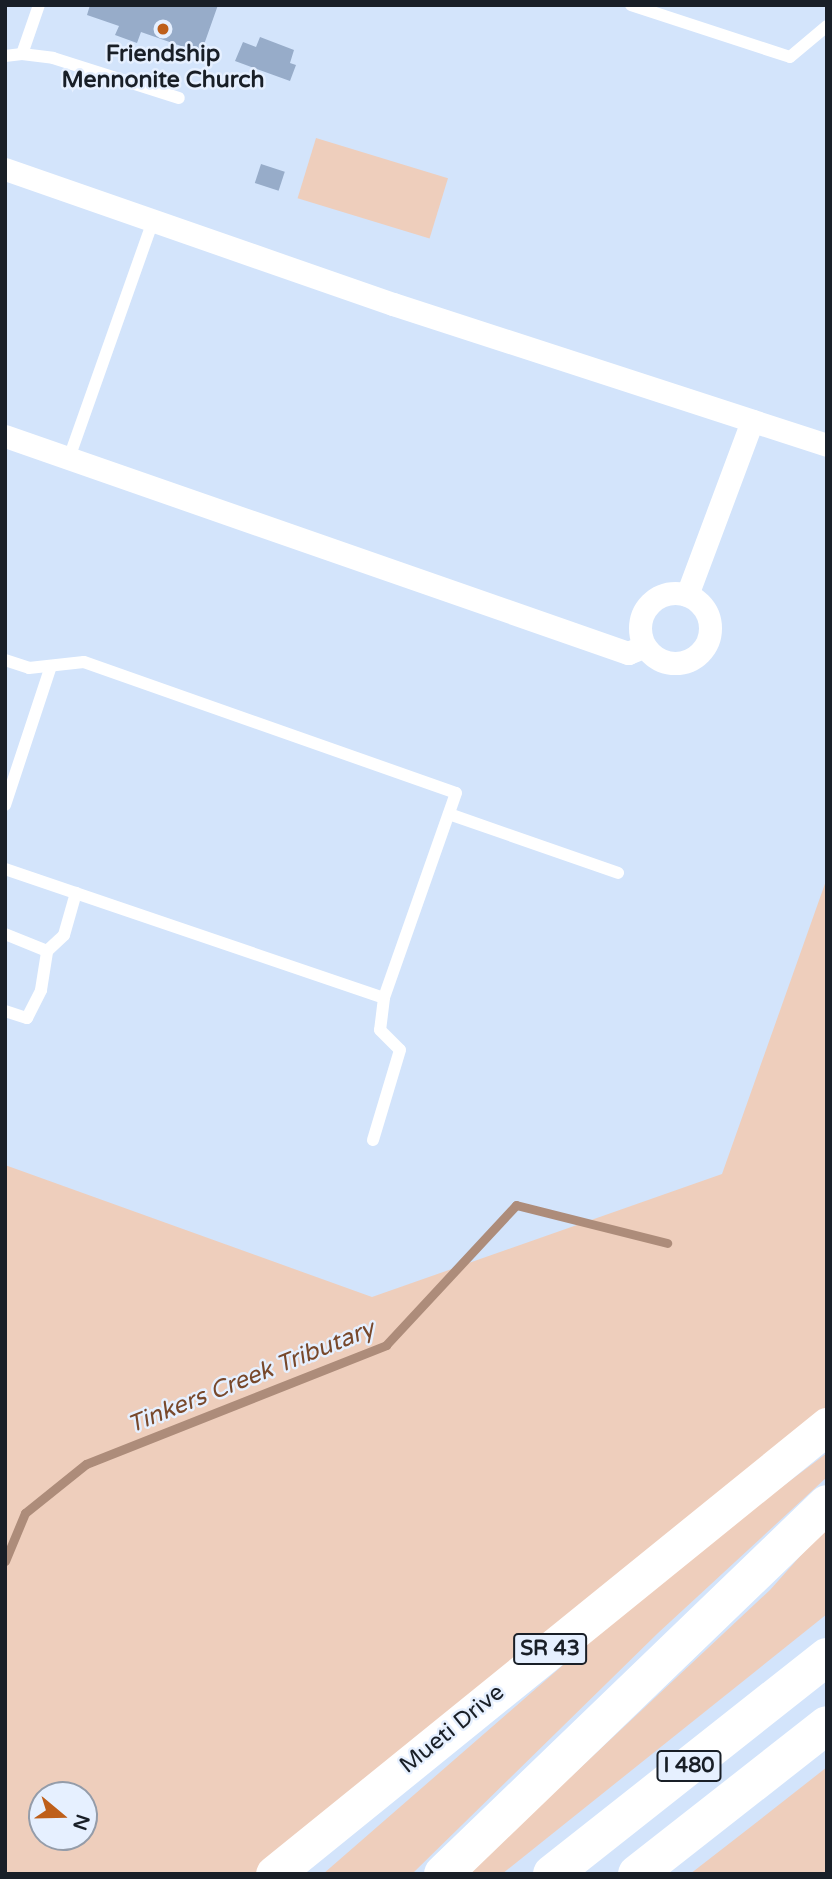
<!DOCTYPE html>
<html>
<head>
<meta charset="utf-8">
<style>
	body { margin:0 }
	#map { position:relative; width:832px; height:1879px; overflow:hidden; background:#d3e4fb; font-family:"Varela Round",sans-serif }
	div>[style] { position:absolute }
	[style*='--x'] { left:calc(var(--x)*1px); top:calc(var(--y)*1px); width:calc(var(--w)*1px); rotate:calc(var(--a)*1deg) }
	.green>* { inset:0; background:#eecebc; transform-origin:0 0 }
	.stream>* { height:9px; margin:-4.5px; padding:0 4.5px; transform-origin:4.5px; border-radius:4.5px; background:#ad8c7a }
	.building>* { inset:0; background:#97acc9; transform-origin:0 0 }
	.service>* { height:12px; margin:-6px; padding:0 6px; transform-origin:6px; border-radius:6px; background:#fff }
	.minor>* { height:23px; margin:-11.5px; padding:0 11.5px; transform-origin:11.5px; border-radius:11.5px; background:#fff }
	.minor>.ring { margin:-11.5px; padding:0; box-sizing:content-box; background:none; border:23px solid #fff; border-radius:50% }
	.primary>* { height:37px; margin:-18.5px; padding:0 18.5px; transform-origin:18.5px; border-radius:18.5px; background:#fff }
	.motorway>* { height:38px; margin:-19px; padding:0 19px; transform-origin:19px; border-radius:19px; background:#fff }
	.dots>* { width:19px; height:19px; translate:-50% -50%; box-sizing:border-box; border:4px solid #e6f0ff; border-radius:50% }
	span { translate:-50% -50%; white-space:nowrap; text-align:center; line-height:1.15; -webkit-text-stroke:5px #e6f0ff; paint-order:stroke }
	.shield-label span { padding:2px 5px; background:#e6f0ff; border:2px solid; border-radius:5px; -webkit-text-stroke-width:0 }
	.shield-label { font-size:21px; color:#191f27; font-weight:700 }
	.poi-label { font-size:23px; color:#191f27; font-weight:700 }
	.street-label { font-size:23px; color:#191f27 }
	.water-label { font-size:24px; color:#78482b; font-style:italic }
	.frame { position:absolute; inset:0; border:7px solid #191f27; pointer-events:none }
	.north { position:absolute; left:28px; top:1781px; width:70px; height:70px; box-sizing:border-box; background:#e6f0ff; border:2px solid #949ca9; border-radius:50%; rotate:109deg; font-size:19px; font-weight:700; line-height:28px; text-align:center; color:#191f27 }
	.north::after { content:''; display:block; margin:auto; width:24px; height:32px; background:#be5f1a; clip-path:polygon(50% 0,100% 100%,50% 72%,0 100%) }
</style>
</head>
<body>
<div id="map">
	<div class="green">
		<div style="left:316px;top:138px;width:138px;height:63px;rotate:17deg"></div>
		<div style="clip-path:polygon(evenodd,827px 878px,827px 1426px,274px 1874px,5px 1874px,5px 1165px,372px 1297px,722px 1174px,827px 878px,42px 1795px,84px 1795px,84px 1837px,42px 1837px,42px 1795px)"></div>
		<div style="clip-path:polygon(827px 1453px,827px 1477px,658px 1633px,412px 1874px,323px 1874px,678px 1565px)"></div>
		<div style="clip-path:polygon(827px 1526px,827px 1614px,502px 1874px,467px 1874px,770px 1590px)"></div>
		<div style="clip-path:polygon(827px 1767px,827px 1874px,690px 1874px,757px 1822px)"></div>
	</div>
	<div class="stream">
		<div style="--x:5;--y:1561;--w:52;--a:-67.4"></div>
		<div style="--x:25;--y:1513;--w:78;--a:-38.8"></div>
		<div style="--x:86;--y:1464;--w:323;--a:-21.6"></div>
		<div style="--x:386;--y:1345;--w:191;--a:-47.1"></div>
		<div style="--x:516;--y:1205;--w:156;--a:14.1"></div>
	</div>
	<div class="building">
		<div style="clip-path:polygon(90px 5px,218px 5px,201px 53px,141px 32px,137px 43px,115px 35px,119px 26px,87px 15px)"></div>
		<div style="clip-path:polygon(260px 37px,294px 50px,290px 63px,296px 65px,290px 81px,235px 61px,243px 42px,256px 47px)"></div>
		<div style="left:261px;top:164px;width:25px;height:20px;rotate:18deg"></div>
	</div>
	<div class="service">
		<div style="--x:631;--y:5;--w:167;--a:18.1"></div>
		<div style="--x:790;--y:57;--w:48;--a:-40"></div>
		<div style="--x:22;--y:54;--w:31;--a:7"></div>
		<div style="--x:53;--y:58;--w:132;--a:17.6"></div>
		<div style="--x:5;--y:56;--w:17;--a:-7"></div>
		<div style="--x:22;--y:54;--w:52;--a:-70.9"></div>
		<div style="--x:69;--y:458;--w:251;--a:-70.5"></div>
		<div style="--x:5;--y:660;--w:25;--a:18"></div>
		<div style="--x:29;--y:668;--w:55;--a:-6.2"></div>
		<div style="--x:84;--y:662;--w:394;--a:19.4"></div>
		<div style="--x:456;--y:793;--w:217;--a:109.4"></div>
		<div style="--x:5;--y:805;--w:146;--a:-71.7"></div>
		<div style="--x:449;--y:814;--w:179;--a:19.2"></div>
		<div style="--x:5;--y:869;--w:400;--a:18.8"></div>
		<div style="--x:384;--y:998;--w:32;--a:97"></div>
		<div style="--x:380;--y:1030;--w:28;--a:45"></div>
		<div style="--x:400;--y:1050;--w:94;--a:106.7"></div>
		<div style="--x:5;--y:934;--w:45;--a:22"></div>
		<div style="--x:47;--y:951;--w:23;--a:-43"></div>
		<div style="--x:64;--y:935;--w:44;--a:-74.1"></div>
		<div style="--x:5;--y:1011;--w:23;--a:18"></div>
		<div style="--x:27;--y:1018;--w:31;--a:-63"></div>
		<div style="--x:41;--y:990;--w:39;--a:-81"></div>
	</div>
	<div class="minor">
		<div style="--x:5;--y:169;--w:411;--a:19.2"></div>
		<div style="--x:393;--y:304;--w:456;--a:18"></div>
		<div style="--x:5;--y:436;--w:660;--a:19.2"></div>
		<div style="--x:628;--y:653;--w:18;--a:-22"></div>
		<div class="ring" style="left:640px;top:593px;width:47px;height:47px"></div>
		<div style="--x:687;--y:595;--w:186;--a:-69.5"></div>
	</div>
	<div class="primary">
		<div style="--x:274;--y:1874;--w:712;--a:-39.01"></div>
	</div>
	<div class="motorway">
		<div style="--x:443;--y:1874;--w:533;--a:-43.94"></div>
		<div style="--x:552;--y:1874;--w:350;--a:-38.3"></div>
		<div style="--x:637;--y:1874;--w:241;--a:-38.1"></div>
	</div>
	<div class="dots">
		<div style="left:163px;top:29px;background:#be5f1a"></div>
	</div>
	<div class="shield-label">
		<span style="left:550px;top:1649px">SR 43</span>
		<span style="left:689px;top:1766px">I 480</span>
	</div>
	<div class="poi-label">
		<span style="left:163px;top:67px">Friendship<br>Mennonite Church</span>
	</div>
	<div class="street-label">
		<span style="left:452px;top:1729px;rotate:-39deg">Mueti Drive</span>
	</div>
	<div class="water-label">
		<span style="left:251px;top:1377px;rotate:-22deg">Tinkers Creek Tributary</span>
	</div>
	<div class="frame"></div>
	<div class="north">N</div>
</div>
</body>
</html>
